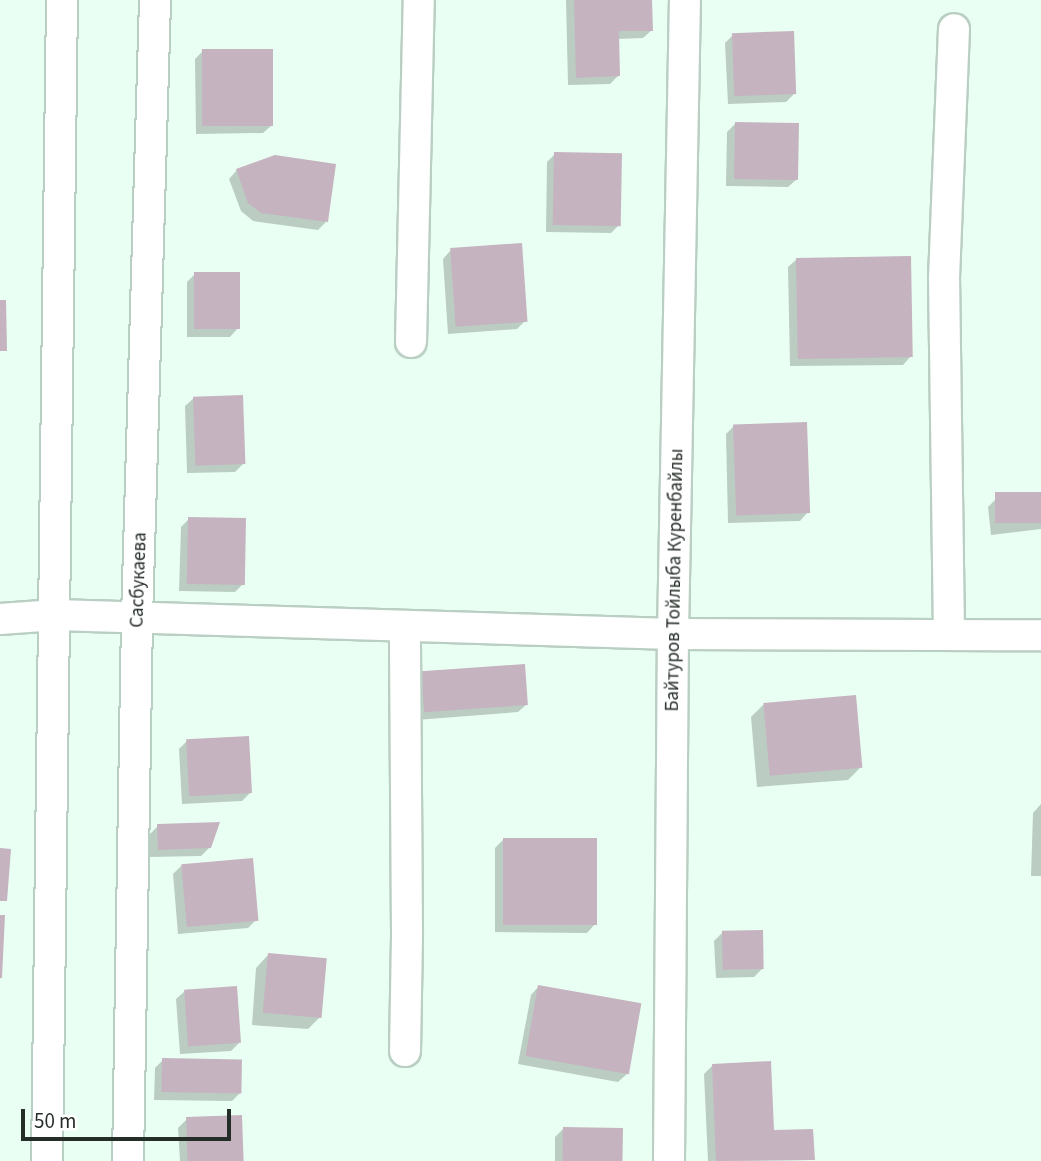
<!DOCTYPE html>
<html>
<head>
<meta charset="utf-8">
<style>
	body { margin:0 }
	#map { position:relative; width:1041px; height:1161px; overflow:hidden; background:#eafff3; font-family:"Source Sans 3",sans-serif }
	div>[style] { position:absolute }
	[style*='--x'] { left:calc(var(--x)*1px); top:calc(var(--y)*1px); width:calc(var(--w)*1px); rotate:calc(var(--a)*1deg) }
	.shadow>* { inset:0; background:#0003 }
	.building>* { inset:0; background:#c5b3c0; transform-origin:0 0 }
	.roads { filter:drop-shadow(2px 0 #bacfc3) drop-shadow(-2px 0 #bacfc3) drop-shadow(0 2px #bacfc3) drop-shadow(0 -2px #bacfc3) }
	.minor>* { height:30px; margin:-15px; padding:0 15px; transform-origin:15px; border-radius:15px; background:#fff }
	span { translate:-50% -50%; white-space:nowrap; text-align:center; line-height:1.15; -webkit-text-stroke:5px #fff; paint-order:stroke }
	.street-label { font-size:19px; color:#252d28 }
	.scale { position:absolute; left:21px; top:1109px; width:210px; height:32px; box-sizing:border-box; border:4px solid #252d28; border-top:0; padding-left:9px; font-size:21px; line-height:24px; white-space:nowrap; color:#252d28; -webkit-text-stroke:5px #fff; paint-order:stroke }
</style>
</head>
<body>
<div id="map">
	<div class="shadow">
		<div style="clip-path:polygon(566px 0,651px 0,652px 30px,643px 38px,618px 39px,618px 76px,610px 84px,568px 85px)"></div>
		<div style="clip-path:polygon(733px 35px,795px 93px,786px 102px,728px 104px,725px 43px)"></div>
		<div style="clip-path:polygon(203px 51px,272px 125px,263px 133px,196px 134px,195px 59px)"></div>
		<div style="clip-path:polygon(735px 124px,797px 179px,788px 187px,726px 186px,727px 132px)"></div>
		<div style="clip-path:polygon(555px 154px,619px 225px,611px 233px,546px 232px,547px 162px)"></div>
		<div style="clip-path:polygon(237px 170px,326px 222px,318px 230px,253px 221px,241px 211px,229px 179px)"></div>
		<div style="clip-path:polygon(451px 250px,525px 321px,517px 329px,448px 334px,443px 259px)"></div>
		<div style="clip-path:polygon(797px 259px,911px 356px,903px 365px,790px 366px,788px 267px)"></div>
		<div style="clip-path:polygon(195px 274px,238px 328px,230px 337px,187px 337px,187px 282px)"></div>
		<div style="clip-path:polygon(194px 398px,244px 463px,235px 472px,187px 473px,185px 406px)"></div>
		<div style="clip-path:polygon(734px 426px,808px 512px,800px 521px,728px 523px,726px 434px)"></div>
		<div style="clip-path:polygon(1041px 494px,1041px 529px,991px 535px,988px 507px,996px 499px)"></div>
		<div style="clip-path:polygon(189px 519px,243px 584px,235px 592px,179px 591px,181px 527px)"></div>
		<div style="clip-path:polygon(422px 674px,527px 704px,518px 712px,416px 720px,413px 682px)"></div>
		<div style="clip-path:polygon(763px 705px,860px 768px,848px 780px,757px 787px,751px 717px)"></div>
		<div style="clip-path:polygon(187px 741px,250px 793px,242px 801px,182px 804px,179px 749px)"></div>
		<div style="clip-path:polygon(1041px 804px,1041px 876px,1031px 876px,1033px 813px)"></div>
		<div style="clip-path:polygon(158px 826px,210px 847px,201px 856px,150px 857px,150px 834px)"></div>
		<div style="clip-path:polygon(503px 840px,595px 924px,587px 933px,495px 932px,495px 848px)"></div>
		<div style="clip-path:polygon(181px 866px,256px 920px,248px 928px,178px 934px,173px 874px)"></div>
		<div style="clip-path:polygon(722px 933px,763px 968px,754px 977px,716px 978px,714px 941px)"></div>
		<div style="clip-path:polygon(268px 955px,321px 1016px,308px 1029px,252px 1025px,256px 968px)"></div>
		<div style="clip-path:polygon(539px 986px,627px 1074px,618px 1082px,518px 1064px,531px 995px)"></div>
		<div style="clip-path:polygon(185px 991px,239px 1043px,231px 1051px,180px 1054px,176px 999px)"></div>
		<div style="clip-path:polygon(163px 1060px,240px 1093px,232px 1101px,154px 1100px,155px 1068px)"></div>
		<div style="clip-path:polygon(712px 1066px,773px 1132px,813px 1160px,708px 1161px,704px 1074px)"></div>
		<div style="clip-path:polygon(186px 1120px,242px 1161px,180px 1161px,178px 1128px)"></div>
		<div style="clip-path:polygon(563px 1129px,621px 1161px,555px 1161px,555px 1137px)"></div>
	</div>
	<div class="building">
		<div style="clip-path:polygon(574px 0,652px 0,653px 31px,619px 31px,620px 76px,576px 78px)"></div>
		<div style="left:794px;top:31px;width:63px;height:62px;rotate:88deg"></div>
		<div style="left:202px;top:49px;width:71px;height:77px"></div>
		<div style="left:735px;top:122px;width:64px;height:57px;rotate:1deg"></div>
		<div style="left:554px;top:152px;width:68px;height:73px;rotate:1deg"></div>
		<div style="clip-path:polygon(275px 155px,336px 164px,328px 222px,261px 213px,248px 203px,236px 169px)"></div>
		<div style="left:522px;top:243px;width:79px;height:72px;rotate:86deg"></div>
		<div style="left:911px;top:256px;width:101px;height:115px;rotate:89deg"></div>
		<div style="left:194px;top:272px;width:46px;height:57px"></div>
		<div style="clip-path:polygon(0 300px,6px 300px,7px 351px,0 351px)"></div>
		<div style="left:243px;top:395px;width:69px;height:50px;rotate:88deg"></div>
		<div style="left:807px;top:422px;width:91px;height:74px;rotate:88deg"></div>
		<div style="left:1041px;top:492px;width:31px;height:46px;rotate:90deg"></div>
		<div style="left:188px;top:517px;width:58px;height:67px;rotate:1deg"></div>
		<div style="left:525px;top:664px;width:41px;height:104px;rotate:86deg"></div>
		<div style="left:856px;top:695px;width:73px;height:93px;rotate:85deg"></div>
		<div style="left:249px;top:736px;width:57px;height:63px;rotate:87deg"></div>
		<div style="clip-path:polygon(220px 822px,211px 848px,158px 850px,157px 824px)"></div>
		<div style="left:503px;top:838px;width:94px;height:87px"></div>
		<div style="clip-path:polygon(0 848px,11px 849px,7px 901px,0 901px)"></div>
		<div style="left:253px;top:858px;width:63px;height:72px;rotate:85deg"></div>
		<div style="clip-path:polygon(0 915px,5px 915px,2px 978px,0 978px)"></div>
		<div style="left:763px;top:930px;width:39px;height:41px;rotate:89deg"></div>
		<div style="left:268px;top:953px;width:59px;height:60px;rotate:5deg"></div>
		<div style="left:538px;top:985px;width:105px;height:72px;rotate:10deg"></div>
		<div style="left:237px;top:986px;width:57px;height:53px;rotate:86deg"></div>
		<div style="left:162px;top:1058px;width:80px;height:34px;rotate:1deg"></div>
		<div style="clip-path:polygon(771px 1061px,774px 1130px,813px 1129px,815px 1160px,716px 1161px,712px 1064px)"></div>
		<div style="left:242px;top:1115px;width:46px;height:56px;rotate:88deg"></div>
		<div style="left:563px;top:1127px;width:60px;height:34px;rotate:1deg"></div>
	</div>
	<div class="roads">
		<div class="minor">
			<div style="--x:411;--y:342;--w:342;--a:-88.7"></div>
			<div style="--x:0;--y:619;--w:56;--a:-4.1"></div>
			<div style="--x:56;--y:615;--w:617;--a:1.76"></div>
			<div style="--x:673;--y:634;--w:368;--a:0.2"></div>
			<div style="--x:949;--y:634;--w:356;--a:-90.8"></div>
			<div style="--x:944;--y:278;--w:249;--a:-87.7"></div>
			<div style="--x:405;--y:1051;--w:119;--a:-89"></div>
			<div style="--x:407;--y:932;--w:306;--a:-90.4"></div>
			<div style="--x:47;--y:1161;--w:1161;--a:-89.26"></div>
			<div style="--x:128;--y:1161;--w:543;--a:-89.05"></div>
			<div style="--x:137;--y:618;--w:618;--a:-88.33"></div>
			<div style="--x:669;--y:1161;--w:527;--a:-89.57"></div>
			<div style="--x:673;--y:634;--w:634;--a:-88.92"></div>
		</div>
	</div>
	<div class="street-label">
		<span style="left:139px;top:580px;rotate:-88deg">Сасбукаева</span>
		<span style="left:675px;top:580px;rotate:-89deg">Байтуров Тойлыба Куренбайлы</span>
	</div>
	<div class="scale">50 m</div>
</div>
</body>
</html>
